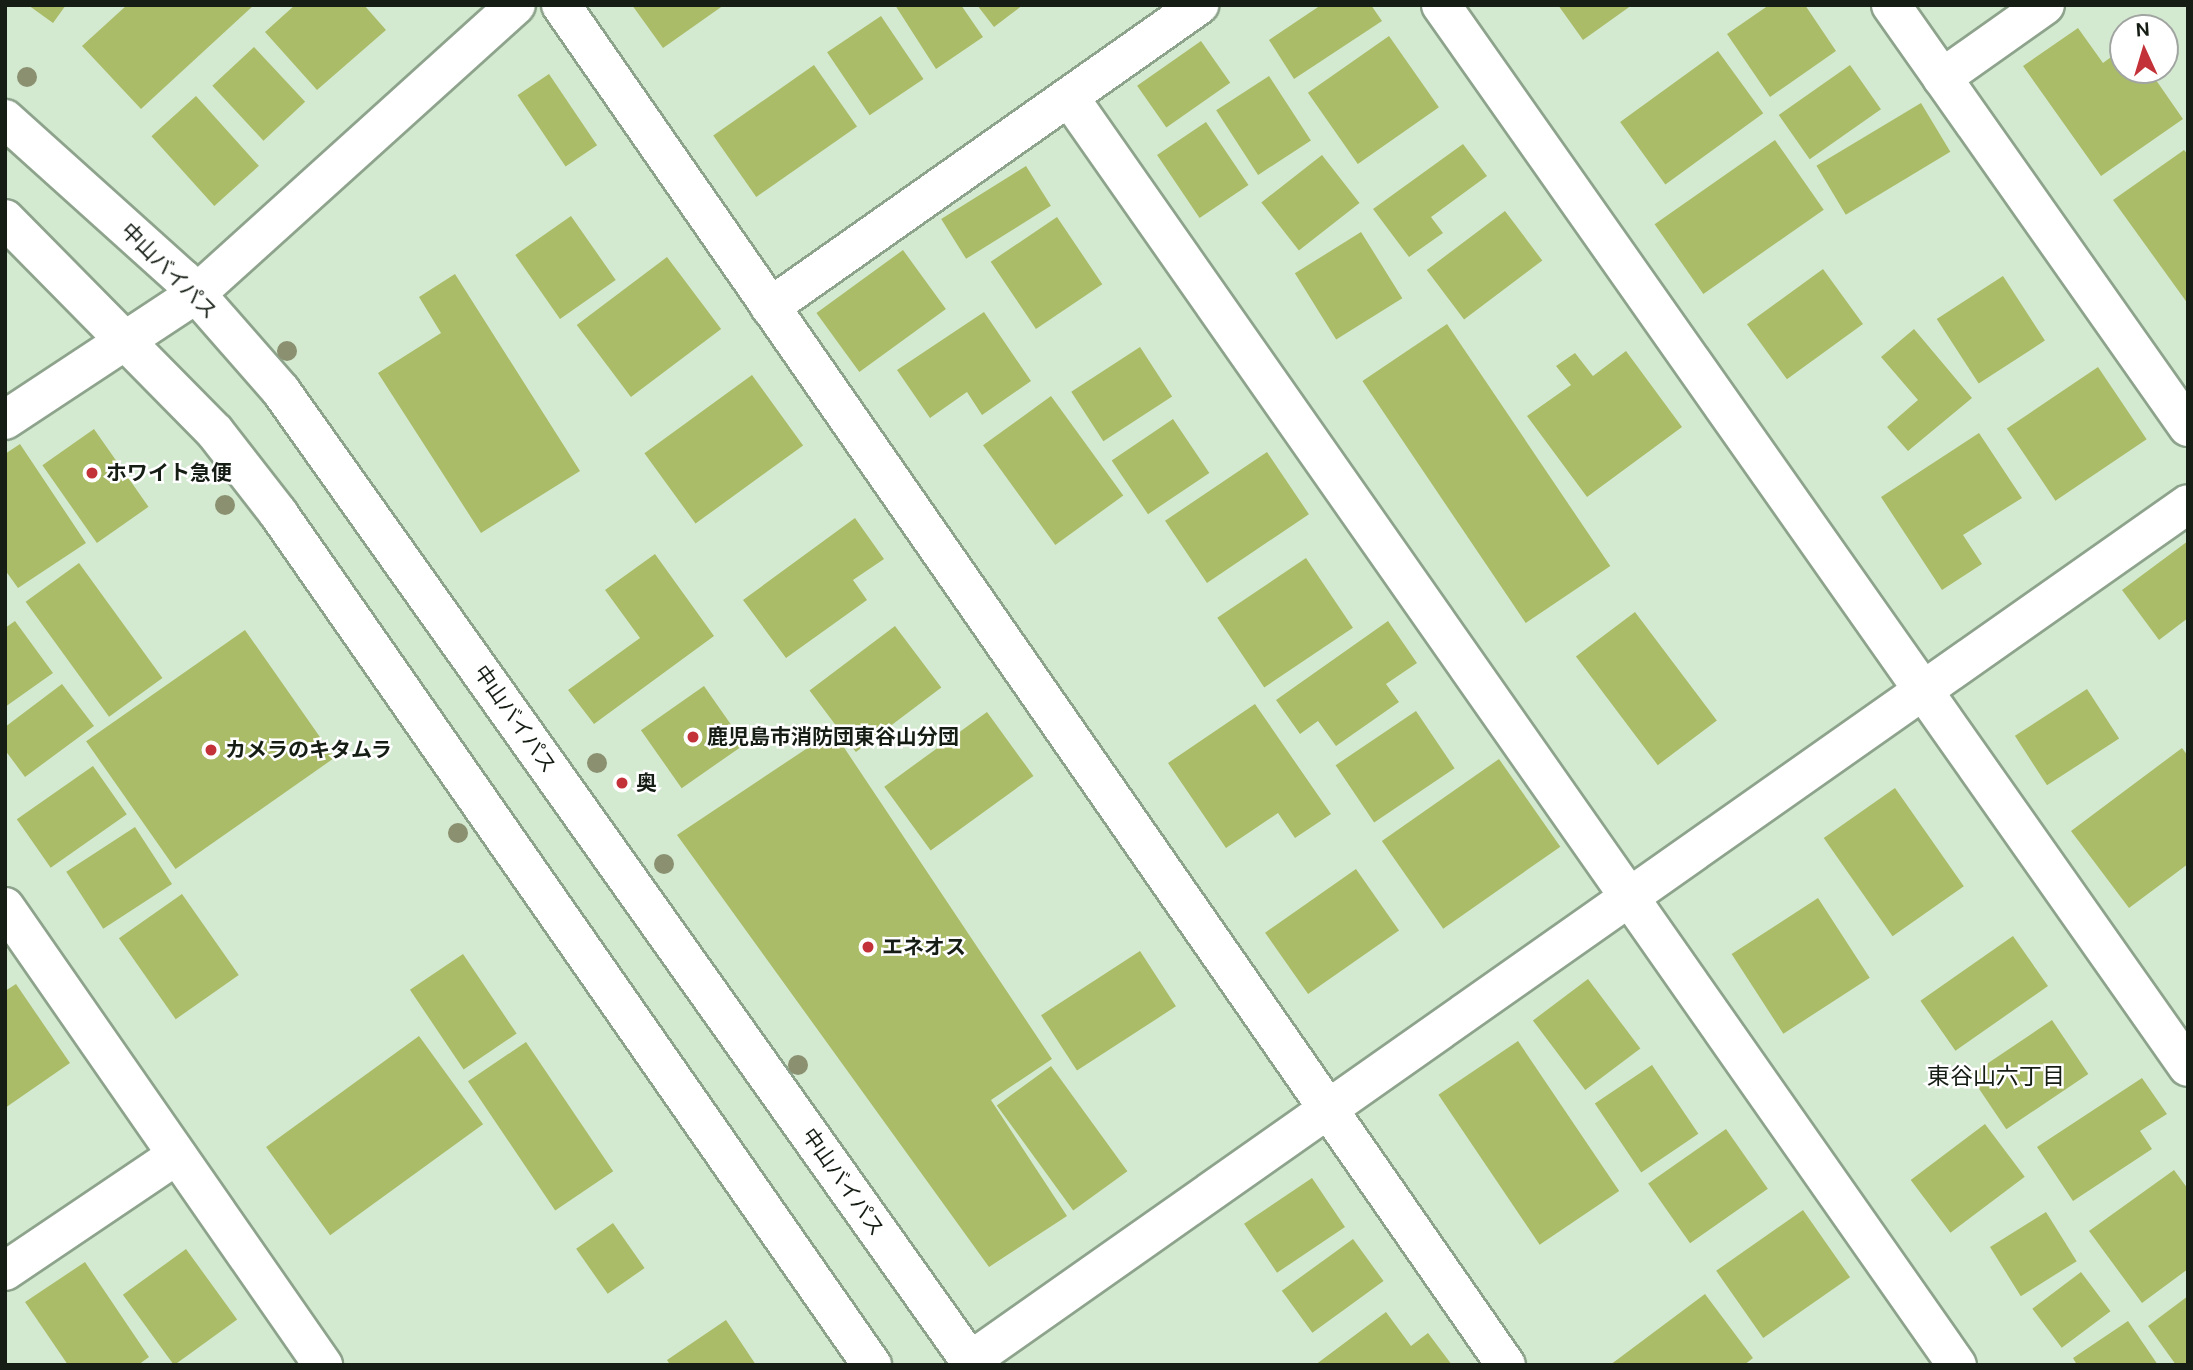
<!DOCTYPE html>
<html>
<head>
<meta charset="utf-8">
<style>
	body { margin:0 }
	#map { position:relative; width:2193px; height:1370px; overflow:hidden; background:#d3ead1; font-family:"DM Sans","Noto Sans JP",sans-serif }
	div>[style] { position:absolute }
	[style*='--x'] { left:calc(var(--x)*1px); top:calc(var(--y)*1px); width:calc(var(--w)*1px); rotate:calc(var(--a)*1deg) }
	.building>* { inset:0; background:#abbc68; transform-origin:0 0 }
	.roads { filter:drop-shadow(2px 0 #8ea38c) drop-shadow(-2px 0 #8ea38c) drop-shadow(0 2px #8ea38c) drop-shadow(0 -2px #8ea38c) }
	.minor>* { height:38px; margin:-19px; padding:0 19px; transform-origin:19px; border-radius:19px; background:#fff }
	.tertiary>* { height:38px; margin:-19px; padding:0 19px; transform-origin:19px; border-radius:19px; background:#fff }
	.trees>* { width:20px; height:20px; margin:-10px; border-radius:50%; background:#8b9070 }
	.dots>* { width:19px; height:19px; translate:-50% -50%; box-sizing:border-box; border:4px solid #fff; border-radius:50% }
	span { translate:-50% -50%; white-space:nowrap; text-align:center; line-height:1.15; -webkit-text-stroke:5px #fff; paint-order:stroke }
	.street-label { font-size:21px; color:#151d14 }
	.poi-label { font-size:21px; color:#151d14; font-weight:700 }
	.left { translate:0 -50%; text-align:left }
	.neighbourhood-label { font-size:23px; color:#151d14 }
	.frame { position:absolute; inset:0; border:7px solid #151d14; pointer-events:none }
	.north { position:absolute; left:2109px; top:14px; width:70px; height:70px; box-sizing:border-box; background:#fff; border:2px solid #a1a5a1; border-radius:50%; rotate:356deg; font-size:19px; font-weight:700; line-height:28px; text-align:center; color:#151d14 }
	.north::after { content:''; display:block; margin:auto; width:24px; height:32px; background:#c23238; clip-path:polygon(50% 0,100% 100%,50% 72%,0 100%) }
</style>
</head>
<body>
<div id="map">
	<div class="building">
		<div style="clip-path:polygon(28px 5px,66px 5px,53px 23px)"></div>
		<div style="clip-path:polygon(127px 5px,254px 5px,141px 109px,82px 46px)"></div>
		<div style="clip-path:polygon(295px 5px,364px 5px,386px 30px,317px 90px,265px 32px)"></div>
		<div style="clip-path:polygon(632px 5px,724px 5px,663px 48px)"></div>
		<div style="clip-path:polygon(895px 5px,961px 5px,983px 37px,936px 69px)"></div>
		<div style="clip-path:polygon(977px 5px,1023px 5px,994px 27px)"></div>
		<div style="clip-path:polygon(1321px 5px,1371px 5px,1382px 21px,1294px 79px,1269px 40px)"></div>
		<div style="clip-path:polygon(1558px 5px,1632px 5px,1583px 40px)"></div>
		<div style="clip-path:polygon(1769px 5px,1805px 5px,1836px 51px,1770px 97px,1727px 34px)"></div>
		<div style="left:881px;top:16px;width:76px;height:65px;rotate:56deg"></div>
		<div style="clip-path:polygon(2078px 28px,2103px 63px,2123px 48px,2123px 70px,2149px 70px,2183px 119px,2101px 176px,2023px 66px)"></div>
		<div style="left:1389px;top:36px;width:87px;height:99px;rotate:55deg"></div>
		<div style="left:1201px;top:41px;width:51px;height:78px;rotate:55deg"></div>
		<div style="left:254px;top:47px;width:75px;height:57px;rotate:47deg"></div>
		<div style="left:1718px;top:51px;width:77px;height:121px;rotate:54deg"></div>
		<div style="left:814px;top:65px;width:75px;height:123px;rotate:55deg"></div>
		<div style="left:1850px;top:65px;width:54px;height:87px;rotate:55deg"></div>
		<div style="left:549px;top:74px;width:86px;height:38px;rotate:56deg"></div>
		<div style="left:1269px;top:76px;width:77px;height:63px;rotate:57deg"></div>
		<div style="left:196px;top:96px;width:94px;height:60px;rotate:48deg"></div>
		<div style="left:1921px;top:103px;width:57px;height:122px;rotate:59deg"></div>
		<div style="left:1206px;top:122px;width:76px;height:59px;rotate:56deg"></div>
		<div style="left:1775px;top:140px;width:85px;height:147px;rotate:55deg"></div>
		<div style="clip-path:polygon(1463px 144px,1487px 176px,1431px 217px,1443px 233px,1409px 257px,1373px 209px)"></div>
		<div style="clip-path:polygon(2184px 150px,2188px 155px,2188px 304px,2113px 200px)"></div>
		<div style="left:1322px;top:155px;width:61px;height:77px;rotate:52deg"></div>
		<div style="left:1026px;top:166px;width:47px;height:100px;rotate:58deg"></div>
		<div style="left:1505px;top:211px;width:62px;height:98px;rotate:53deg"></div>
		<div style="left:571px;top:216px;width:78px;height:68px;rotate:55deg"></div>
		<div style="left:1057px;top:217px;width:81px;height:80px;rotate:56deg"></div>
		<div style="left:1361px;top:232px;width:78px;height:78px;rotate:58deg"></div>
		<div style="left:903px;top:250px;width:73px;height:107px;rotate:54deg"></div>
		<div style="left:667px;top:257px;width:90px;height:113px;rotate:53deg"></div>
		<div style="left:1823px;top:269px;width:68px;height:94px;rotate:54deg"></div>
		<div style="clip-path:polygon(455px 274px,580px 471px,481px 533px,378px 373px,441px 333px,419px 297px)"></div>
		<div style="left:2003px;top:276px;width:77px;height:79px;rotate:57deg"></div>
		<div style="clip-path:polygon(984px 312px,1031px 381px,982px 415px,967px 392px,930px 418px,897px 370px)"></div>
		<div style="left:1447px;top:324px;width:292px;height:102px;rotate:56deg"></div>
		<div style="clip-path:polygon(1914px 329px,1972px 398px,1908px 451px,1887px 427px,1918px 400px,1881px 357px)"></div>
		<div style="left:1140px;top:347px;width:59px;height:82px;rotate:57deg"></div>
		<div style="clip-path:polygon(1626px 351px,1682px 427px,1587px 497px,1527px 416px,1571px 385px,1556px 366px,1575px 353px,1593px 376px)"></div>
		<div style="left:2098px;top:367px;width:87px;height:110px;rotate:56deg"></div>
		<div style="left:752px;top:375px;width:87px;height:133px;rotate:54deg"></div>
		<div style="left:1051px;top:396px;width:123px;height:84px;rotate:54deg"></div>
		<div style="left:1173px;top:419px;width:65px;height:74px;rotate:56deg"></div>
		<div style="left:94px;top:429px;width:95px;height:63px;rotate:55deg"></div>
		<div style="clip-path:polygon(1979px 433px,2022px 498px,1963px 535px,1982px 564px,1942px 590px,1881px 497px)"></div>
		<div style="clip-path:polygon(20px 444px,86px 543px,18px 588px,5px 570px,5px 454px)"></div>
		<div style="left:1267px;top:452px;width:75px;height:123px;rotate:56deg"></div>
		<div style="clip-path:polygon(855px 518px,884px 559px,853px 580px,867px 600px,786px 658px,743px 600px)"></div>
		<div style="clip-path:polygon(2188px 541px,2188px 618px,2159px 640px,2122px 590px)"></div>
		<div style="clip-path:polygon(655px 554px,714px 636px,594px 724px,568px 690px,640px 638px,605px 590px)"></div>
		<div style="left:1306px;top:558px;width:84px;height:107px;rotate:56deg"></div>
		<div style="left:79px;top:563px;width:142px;height:66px;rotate:54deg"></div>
		<div style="left:1635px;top:612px;width:136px;height:74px;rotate:53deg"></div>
		<div style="clip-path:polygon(15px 621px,53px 673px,5px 707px,5px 628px)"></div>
		<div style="clip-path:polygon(1388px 621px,1417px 663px,1386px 684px,1399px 702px,1336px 746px,1318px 721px,1300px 734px,1276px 700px)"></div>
		<div style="left:895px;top:626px;width:77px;height:107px;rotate:53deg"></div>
		<div style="left:245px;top:630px;width:156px;height:194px;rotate:55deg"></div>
		<div style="clip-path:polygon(62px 684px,94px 726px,25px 777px,5px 750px,5px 727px)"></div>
		<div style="left:704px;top:686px;width:71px;height:77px;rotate:55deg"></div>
		<div style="left:2087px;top:689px;width:59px;height:86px;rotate:57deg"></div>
		<div style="clip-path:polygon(1255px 704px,1331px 814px,1295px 838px,1278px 813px,1226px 848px,1168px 763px)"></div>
		<div style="left:1416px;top:711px;width:69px;height:97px;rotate:56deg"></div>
		<div style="left:987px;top:712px;width:79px;height:127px;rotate:54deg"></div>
		<div style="clip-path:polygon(833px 731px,1052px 1059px,991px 1100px,1067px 1216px,989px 1267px,677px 835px)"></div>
		<div style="clip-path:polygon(2182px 748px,2188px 756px,2188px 864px,2129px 908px,2071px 831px)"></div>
		<div style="left:1499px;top:759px;width:107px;height:143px;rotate:55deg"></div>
		<div style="left:93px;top:766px;width:59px;height:93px;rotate:55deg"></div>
		<div style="left:1895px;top:788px;width:120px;height:87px;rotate:55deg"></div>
		<div style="left:135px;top:827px;width:68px;height:82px;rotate:57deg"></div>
		<div style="left:1356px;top:869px;width:75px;height:111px;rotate:55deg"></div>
		<div style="left:182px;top:894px;width:99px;height:77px;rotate:55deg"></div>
		<div style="left:1818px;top:898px;width:95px;height:103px;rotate:57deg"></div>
		<div style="left:2013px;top:936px;width:61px;height:113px;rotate:55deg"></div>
		<div style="left:1140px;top:951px;width:66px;height:118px;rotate:57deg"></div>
		<div style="left:463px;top:954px;width:96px;height:64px;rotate:56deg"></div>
		<div style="left:1588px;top:979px;width:87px;height:69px;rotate:53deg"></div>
		<div style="clip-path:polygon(16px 984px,70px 1063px,5px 1108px,5px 991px)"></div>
		<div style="left:2052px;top:1020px;width:65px;height:99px;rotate:56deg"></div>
		<div style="left:419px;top:1036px;width:109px;height:189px;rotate:54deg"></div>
		<div style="left:1518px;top:1041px;width:181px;height:96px;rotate:56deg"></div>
		<div style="left:526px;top:1042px;width:156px;height:70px;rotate:56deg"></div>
		<div style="left:1652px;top:1065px;width:83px;height:69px;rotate:56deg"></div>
		<div style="left:1051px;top:1066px;width:130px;height:67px;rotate:54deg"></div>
		<div style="clip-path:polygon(2142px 1078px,2167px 1114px,2140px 1131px,2152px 1149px,2073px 1201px,2037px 1147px)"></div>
		<div style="left:1985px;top:1124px;width:66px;height:93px;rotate:53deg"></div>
		<div style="left:1726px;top:1129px;width:73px;height:95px;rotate:55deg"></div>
		<div style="clip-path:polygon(2174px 1170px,2188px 1189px,2188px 1269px,2142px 1303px,2089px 1231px)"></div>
		<div style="left:1312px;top:1178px;width:59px;height:82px;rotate:56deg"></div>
		<div style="left:1803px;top:1210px;width:82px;height:106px;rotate:55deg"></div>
		<div style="left:2046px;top:1212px;width:58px;height:66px;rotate:58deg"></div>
		<div style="left:613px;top:1223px;width:55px;height:45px;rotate:55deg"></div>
		<div style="left:1353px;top:1239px;width:52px;height:88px;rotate:54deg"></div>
		<div style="left:186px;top:1249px;width:87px;height:78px;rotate:54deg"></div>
		<div style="clip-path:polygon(85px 1262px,149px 1357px,138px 1365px,68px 1365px,25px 1302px)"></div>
		<div style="left:2081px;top:1272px;width:49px;height:61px;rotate:53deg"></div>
		<div style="clip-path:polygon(1705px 1294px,1753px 1358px,1744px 1365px,1610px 1365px)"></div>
		<div style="clip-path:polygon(2188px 1296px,2188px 1365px,2176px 1365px,2148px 1326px)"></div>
		<div style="clip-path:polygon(1386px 1312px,1411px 1346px,1428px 1333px,1452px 1365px,1315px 1365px)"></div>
		<div style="clip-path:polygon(726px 1320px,756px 1365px,670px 1365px,667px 1360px)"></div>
		<div style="clip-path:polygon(2128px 1321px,2158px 1365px,2077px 1365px,2073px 1358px)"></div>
	</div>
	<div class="roads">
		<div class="minor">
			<div style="--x:561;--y:5;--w:1656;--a:55.21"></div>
			<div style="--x:1441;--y:5;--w:1298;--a:54.88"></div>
			<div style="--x:1891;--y:5;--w:516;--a:54.86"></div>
			<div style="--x:1942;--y:78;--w:126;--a:-35.3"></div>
			<div style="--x:1069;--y:97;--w:1548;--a:55"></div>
			<div style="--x:770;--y:307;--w:525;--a:-35.14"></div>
			<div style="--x:5;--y:420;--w:229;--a:-33.4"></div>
			<div style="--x:196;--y:294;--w:431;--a:-42.1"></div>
			<div style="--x:5;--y:907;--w:558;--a:55.23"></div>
			<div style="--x:5;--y:1271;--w:207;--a:-34"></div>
			<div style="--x:970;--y:1361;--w:1489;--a:-35.13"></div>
		</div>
		<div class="tertiary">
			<div style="--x:5;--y:119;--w:239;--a:42"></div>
			<div style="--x:183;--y:279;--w:149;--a:48.8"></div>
			<div style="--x:281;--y:391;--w:1195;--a:54.61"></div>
			<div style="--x:5;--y:219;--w:299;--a:45.4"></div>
			<div style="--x:215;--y:432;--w:103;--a:52.1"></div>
			<div style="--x:278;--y:513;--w:1039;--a:55.12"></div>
		</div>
	</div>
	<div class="trees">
		<div style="left:27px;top:77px"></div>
		<div style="left:287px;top:351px"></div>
		<div style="left:225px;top:505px"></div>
		<div style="left:597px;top:763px"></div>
		<div style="left:458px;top:833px"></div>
		<div style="left:664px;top:864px"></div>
		<div style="left:798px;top:1065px"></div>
	</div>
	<div class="dots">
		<div style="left:92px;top:473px;background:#c23238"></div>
		<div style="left:693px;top:737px;background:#c23238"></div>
		<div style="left:211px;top:750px;background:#c23238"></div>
		<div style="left:622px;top:783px;background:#c23238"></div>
		<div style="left:868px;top:947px;background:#c23238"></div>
	</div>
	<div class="street-label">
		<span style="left:169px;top:271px;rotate:45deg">中山バイパス</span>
		<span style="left:515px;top:719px;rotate:55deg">中山バイパス</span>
		<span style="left:843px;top:1182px;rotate:55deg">中山バイパス</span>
	</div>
	<div class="poi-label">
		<span class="left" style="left:106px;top:473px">ホワイト急便</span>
		<span class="left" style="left:707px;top:737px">鹿児島市消防団東谷山分団</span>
		<span class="left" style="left:225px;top:750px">カメラのキタムラ</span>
		<span class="left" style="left:636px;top:783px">奥</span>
		<span class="left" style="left:882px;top:947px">エネオス</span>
	</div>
	<div class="neighbourhood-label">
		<span style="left:1996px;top:1076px">東谷山六丁目</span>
	</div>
	<div class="frame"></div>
	<div class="north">N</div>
</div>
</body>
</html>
